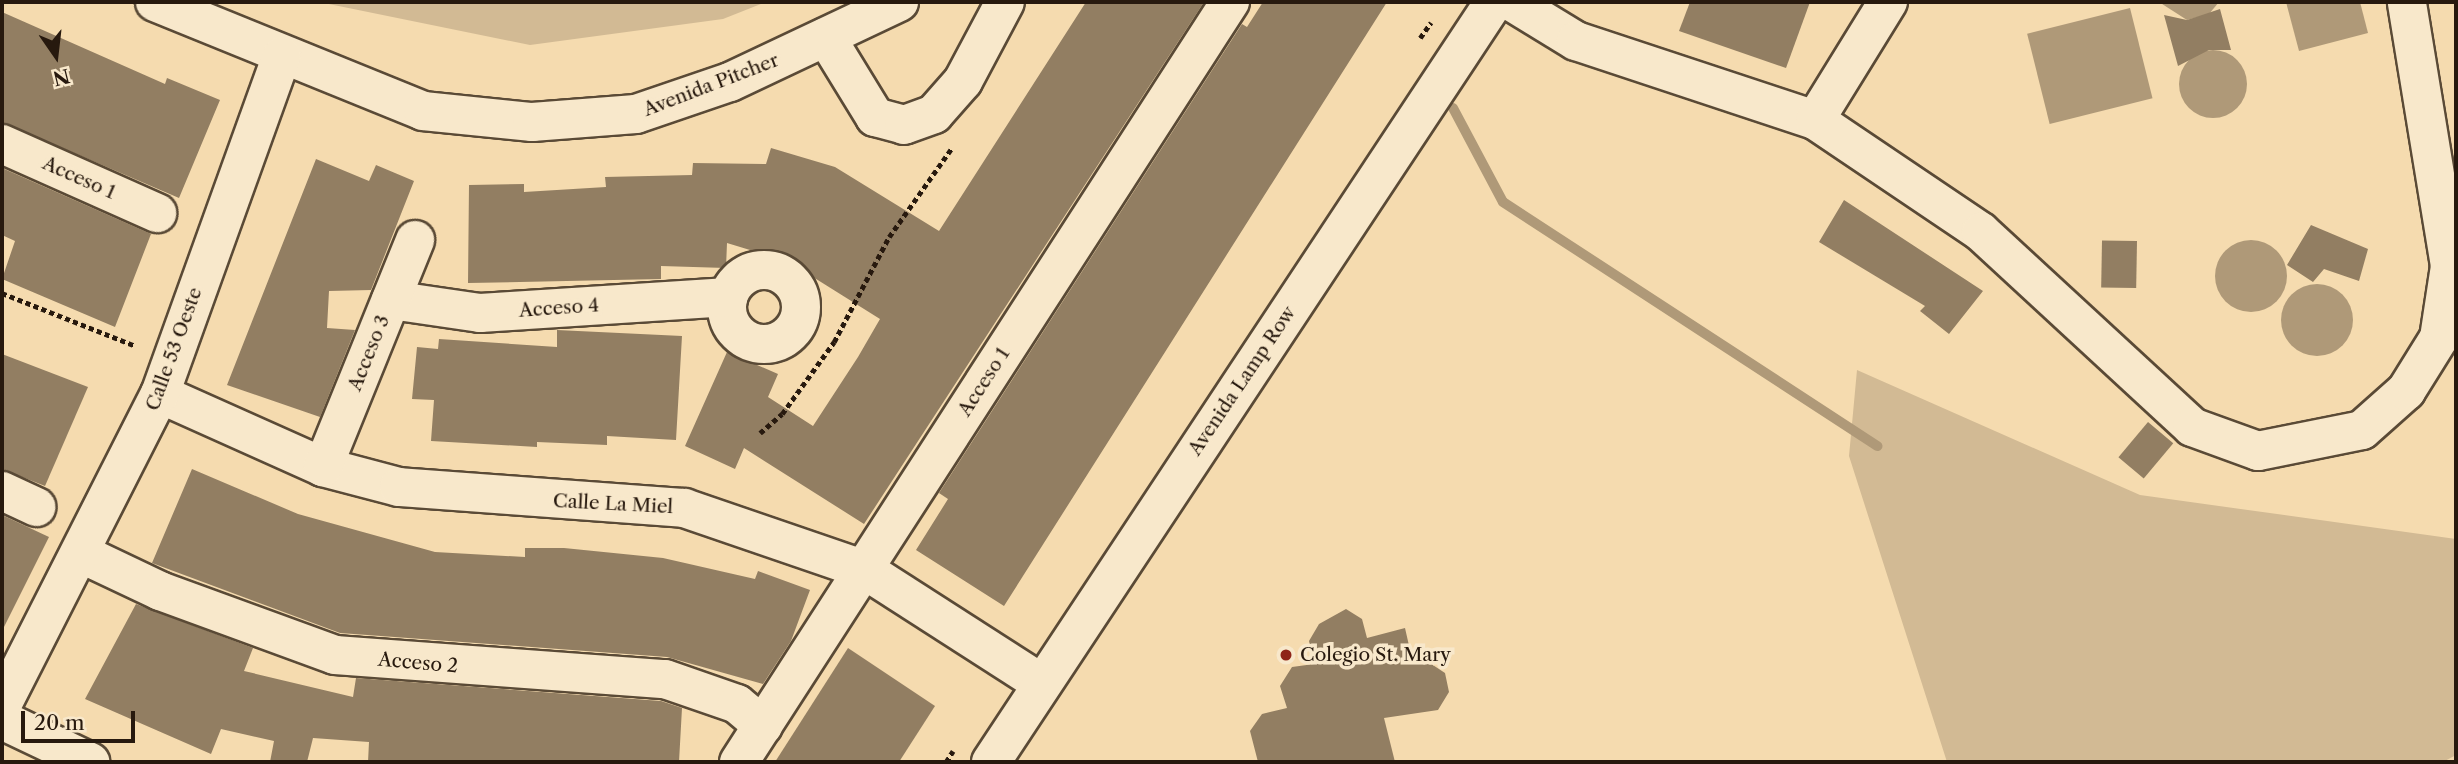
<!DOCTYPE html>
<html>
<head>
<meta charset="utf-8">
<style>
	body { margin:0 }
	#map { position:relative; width:2458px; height:764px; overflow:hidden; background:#f5dbaf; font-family:"Libre Caslon Text",serif }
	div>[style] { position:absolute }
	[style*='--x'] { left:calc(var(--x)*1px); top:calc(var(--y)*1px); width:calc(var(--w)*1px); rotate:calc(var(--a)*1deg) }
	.green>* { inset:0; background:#d2ba94 }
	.water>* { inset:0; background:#af9978; transform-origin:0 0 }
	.round { border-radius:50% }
	.stream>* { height:10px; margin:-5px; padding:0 5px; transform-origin:5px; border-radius:5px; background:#af9978 }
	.building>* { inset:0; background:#927e62; transform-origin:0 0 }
	.path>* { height:4.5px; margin-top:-2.25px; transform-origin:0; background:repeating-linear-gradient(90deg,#27190e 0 5px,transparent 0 8.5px) }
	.roads { filter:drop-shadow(2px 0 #5a4a36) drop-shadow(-2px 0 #5a4a36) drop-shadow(0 2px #5a4a36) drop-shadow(0 -2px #5a4a36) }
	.minor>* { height:38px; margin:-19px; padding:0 19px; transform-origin:19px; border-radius:19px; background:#f8e8cb }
	.minor>.ring { margin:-19px; padding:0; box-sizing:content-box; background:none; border:38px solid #f8e8cb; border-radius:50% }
	.dots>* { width:19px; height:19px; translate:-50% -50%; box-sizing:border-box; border:4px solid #f8e8cb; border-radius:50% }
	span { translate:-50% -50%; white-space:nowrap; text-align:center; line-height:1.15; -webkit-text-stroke:7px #f8e8cb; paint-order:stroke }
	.street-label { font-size:19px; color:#27190e }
	.poi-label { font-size:19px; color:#27190e }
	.left { translate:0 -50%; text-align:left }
	.frame { position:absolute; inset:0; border:4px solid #27190e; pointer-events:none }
	.north { position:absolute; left:21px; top:21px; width:70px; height:70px; -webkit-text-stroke:5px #f8e8cb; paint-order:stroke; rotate:166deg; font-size:19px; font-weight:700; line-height:28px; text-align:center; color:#27190e }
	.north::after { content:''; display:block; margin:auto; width:24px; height:32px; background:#27190e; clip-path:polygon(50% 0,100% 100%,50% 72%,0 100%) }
	.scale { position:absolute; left:21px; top:711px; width:114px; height:32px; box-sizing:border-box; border:4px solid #27190e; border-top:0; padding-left:9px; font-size:21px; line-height:24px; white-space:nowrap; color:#27190e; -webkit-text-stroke:5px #f8e8cb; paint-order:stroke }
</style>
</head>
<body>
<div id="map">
	<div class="green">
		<div style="clip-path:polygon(319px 2px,766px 2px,723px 19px,530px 45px)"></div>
		<div style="clip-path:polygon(1857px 370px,2140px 495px,2456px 539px,2456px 755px,2443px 762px,1947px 762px,1849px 456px)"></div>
	</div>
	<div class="water">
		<div style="clip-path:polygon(2159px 2px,2219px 2px,2209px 14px,2187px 20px)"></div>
		<div style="clip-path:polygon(2286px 2px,2360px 2px,2368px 33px,2299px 51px)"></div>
		<div style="left:2130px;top:8px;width:93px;height:106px;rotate:76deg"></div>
		<div class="round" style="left:2179px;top:50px;width:68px;height:68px"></div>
		<div class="round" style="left:2215px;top:240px;width:72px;height:72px"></div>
		<div class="round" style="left:2281px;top:284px;width:72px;height:72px"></div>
	</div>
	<div class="stream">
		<div style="--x:1453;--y:108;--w:106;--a:62"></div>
		<div style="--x:1503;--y:202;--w:447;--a:33.1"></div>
	</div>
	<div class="building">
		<div style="clip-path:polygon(1086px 2px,1204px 2px,864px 524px,744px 448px,735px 469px,685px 446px,727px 352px,778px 374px,768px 397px,813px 426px,858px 357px,880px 319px,789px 262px,727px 243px,726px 268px,661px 266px,661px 279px,468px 283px,469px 185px,524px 184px,524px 192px,606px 187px,605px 177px,692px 175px,693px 163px,766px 164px,771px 148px,835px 167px,939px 231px)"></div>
		<div style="clip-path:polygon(1263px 2px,1387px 2px,1004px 606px,916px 550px,948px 499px,939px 493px,1242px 24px,1247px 27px)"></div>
		<div style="clip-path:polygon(1690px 2px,1810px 2px,1786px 68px,1679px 31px)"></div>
		<div style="clip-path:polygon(2220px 9px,2231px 50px,2209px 50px,2178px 66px,2164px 15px,2187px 20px)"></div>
		<div style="clip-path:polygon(2px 12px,165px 84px,167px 78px,220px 100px,179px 198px,2px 122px)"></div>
		<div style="clip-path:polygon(316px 159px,369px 181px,376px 165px,414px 181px,371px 290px,329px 291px,327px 328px,355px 330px,320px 417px,227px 385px)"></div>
		<div style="clip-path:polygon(2px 168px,151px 234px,115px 327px,2px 279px,15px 241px,2px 235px)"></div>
		<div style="clip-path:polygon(1844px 200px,1983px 291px,1949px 334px,1920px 311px,1925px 306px,1819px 242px)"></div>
		<div style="clip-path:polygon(2311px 225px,2368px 249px,2359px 281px,2324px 269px,2313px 282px,2287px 265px)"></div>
		<div style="left:2137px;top:241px;width:47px;height:35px;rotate:91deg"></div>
		<div style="clip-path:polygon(557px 330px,682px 336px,676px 440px,607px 436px,607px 445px,537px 442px,537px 447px,431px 441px,434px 400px,412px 399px,417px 347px,438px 349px,439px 339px,557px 347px)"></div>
		<div style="clip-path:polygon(2px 354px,88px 387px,45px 486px,2px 469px)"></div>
		<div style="left:2148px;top:422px;width:33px;height:46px;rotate:40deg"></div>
		<div style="clip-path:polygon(192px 469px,298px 514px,435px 552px,525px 557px,525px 548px,564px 548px,663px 558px,755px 579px,758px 571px,810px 590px,791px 641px,763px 684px,667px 657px,340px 633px,152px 563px)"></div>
		<div style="clip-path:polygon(2px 515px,49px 537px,2px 631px)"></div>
		<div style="clip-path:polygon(136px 604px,253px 648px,244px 671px,353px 697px,356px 678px,661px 701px,682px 708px,679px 762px,368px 762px,369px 742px,313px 738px,307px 762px,270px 762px,274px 741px,221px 729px,211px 754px,85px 699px)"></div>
		<div style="clip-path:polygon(1346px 609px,1362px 619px,1367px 638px,1405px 628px,1410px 650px,1445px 673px,1449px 692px,1438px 710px,1384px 718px,1395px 762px,1258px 762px,1250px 731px,1262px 714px,1287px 708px,1280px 686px,1292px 667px,1314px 664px,1309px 641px,1319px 624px)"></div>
		<div style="clip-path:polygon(848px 648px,935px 706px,899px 762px,775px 762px)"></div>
	</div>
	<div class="path">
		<div style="--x:1420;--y:38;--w:19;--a:-55"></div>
		<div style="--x:2;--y:293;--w:144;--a:21.6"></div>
		<div style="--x:760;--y:433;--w:29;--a:-41"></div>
		<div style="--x:782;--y:414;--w:89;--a:-54.2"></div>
		<div style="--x:834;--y:342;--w:119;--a:-62.4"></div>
		<div style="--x:889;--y:237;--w:108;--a:-54.8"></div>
		<div style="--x:946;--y:762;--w:13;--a:-58"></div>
	</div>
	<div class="roads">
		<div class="minor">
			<div style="--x:155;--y:2;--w:289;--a:22.1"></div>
			<div style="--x:423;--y:111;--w:110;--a:5.8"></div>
			<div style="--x:532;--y:122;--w:104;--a:-4.4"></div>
			<div style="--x:636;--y:114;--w:99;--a:-18.8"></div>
			<div style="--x:730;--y:82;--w:187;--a:-25.3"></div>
			<div style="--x:1512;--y:2;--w:75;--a:31.4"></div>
			<div style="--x:1576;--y:41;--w:252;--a:18.3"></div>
			<div style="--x:1815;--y:120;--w:200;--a:34"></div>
			<div style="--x:1981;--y:232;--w:287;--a:42.7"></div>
			<div style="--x:2192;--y:427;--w:70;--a:20"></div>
			<div style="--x:2258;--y:451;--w:106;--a:-11.4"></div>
			<div style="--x:2362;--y:430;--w:59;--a:-41.6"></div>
			<div style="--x:2406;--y:391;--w:62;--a:-58.1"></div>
			<div style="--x:2439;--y:338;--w:73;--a:-81.3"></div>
			<div style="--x:2450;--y:266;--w:267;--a:-99.3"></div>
			<div style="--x:826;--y:37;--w:94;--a:58.5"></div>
			<div style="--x:875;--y:117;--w:30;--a:15"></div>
			<div style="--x:904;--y:125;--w:32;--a:-20"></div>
			<div style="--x:934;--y:114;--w:44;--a:-48.7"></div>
			<div style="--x:963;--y:81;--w:89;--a:-62"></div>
			<div style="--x:1815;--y:120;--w:139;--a:-58.3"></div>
			<div style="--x:2;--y:144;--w:170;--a:24"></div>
			<div class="ring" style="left:727px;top:270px;width:36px;height:36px"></div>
			<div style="--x:391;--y:300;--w:90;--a:8.3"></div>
			<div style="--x:480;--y:313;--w:249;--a:-3.7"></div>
			<div style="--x:160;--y:394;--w:179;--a:24.1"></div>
			<div style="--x:323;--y:467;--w:79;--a:14.7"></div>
			<div style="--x:399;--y:487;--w:286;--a:4.2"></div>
			<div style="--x:684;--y:508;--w:191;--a:18.9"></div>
			<div style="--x:865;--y:570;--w:209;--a:32.7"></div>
			<div style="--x:323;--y:467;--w:245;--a:-67.9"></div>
			<div style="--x:2;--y:491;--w:38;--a:25"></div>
			<div style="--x:80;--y:553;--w:89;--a:25.4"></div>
			<div style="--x:160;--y:591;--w:186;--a:20.1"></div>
			<div style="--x:335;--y:655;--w:331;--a:4.2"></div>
			<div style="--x:665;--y:679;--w:76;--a:19.1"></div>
			<div style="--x:737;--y:704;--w:34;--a:40"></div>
			<div style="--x:2;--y:705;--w:349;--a:-63.1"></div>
			<div style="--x:160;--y:394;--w:359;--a:-70.2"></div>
			<div style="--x:2;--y:720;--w:98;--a:25.5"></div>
			<div style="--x:739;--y:762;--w:905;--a:-57.14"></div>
			<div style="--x:991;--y:762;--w:911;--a:-56.5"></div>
		</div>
	</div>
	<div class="dots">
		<div style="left:1286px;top:655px;background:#8f2418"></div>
	</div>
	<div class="street-label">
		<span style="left:711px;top:85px;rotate:-21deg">Avenida Pitcher</span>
		<span style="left:79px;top:178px;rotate:24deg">Acceso 1</span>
		<span style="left:559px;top:308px;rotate:-4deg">Acceso 4</span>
		<span style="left:174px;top:349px;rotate:-70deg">Calle 53 Oeste</span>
		<span style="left:369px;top:353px;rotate:-68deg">Acceso 3</span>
		<span style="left:1242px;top:381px;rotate:-56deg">Avenida Lamp Row</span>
		<span style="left:984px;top:382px;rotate:-57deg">Acceso 1</span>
		<span style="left:613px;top:504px;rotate:3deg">Calle La Miel</span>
		<span style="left:418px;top:663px;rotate:5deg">Acceso 2</span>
	</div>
	<div class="poi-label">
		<span class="left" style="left:1300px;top:655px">Colegio St. Mary</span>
	</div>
	<div class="frame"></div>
	<div class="north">N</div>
	<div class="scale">20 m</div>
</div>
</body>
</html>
